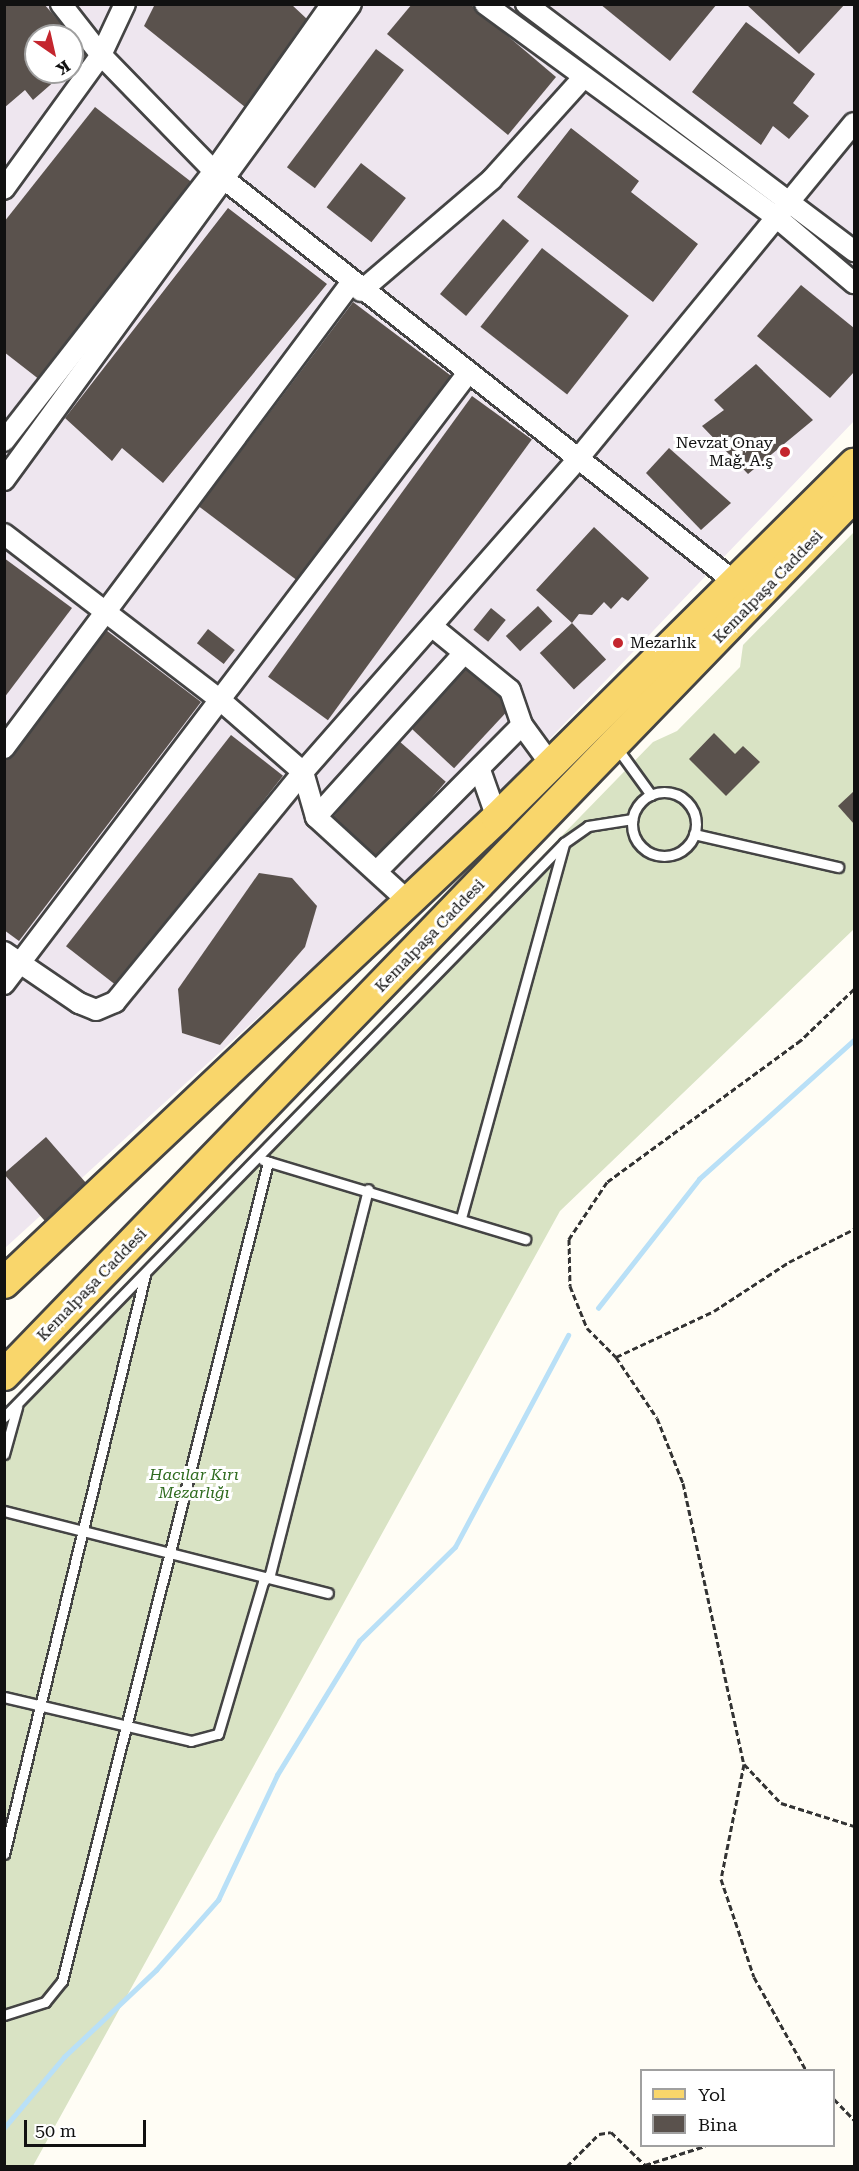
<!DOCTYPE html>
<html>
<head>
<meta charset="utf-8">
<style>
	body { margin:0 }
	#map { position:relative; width:859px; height:2171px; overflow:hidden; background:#fffdf5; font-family:"Roboto Serif",serif }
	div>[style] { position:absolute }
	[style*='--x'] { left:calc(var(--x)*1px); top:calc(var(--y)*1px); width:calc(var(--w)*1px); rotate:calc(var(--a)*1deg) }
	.industrial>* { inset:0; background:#eee6ef }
	.cemetery>* { inset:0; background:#d9e3c4 }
	.stream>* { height:4.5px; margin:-2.25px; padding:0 2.25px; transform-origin:2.25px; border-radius:2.25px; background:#b9e0f7 }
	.building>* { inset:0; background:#5a524d; transform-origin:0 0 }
	.path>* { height:3px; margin-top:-1.5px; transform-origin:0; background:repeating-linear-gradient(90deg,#333 0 6px,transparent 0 9px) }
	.roads { filter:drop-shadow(2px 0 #444) drop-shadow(-2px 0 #444) drop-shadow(0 2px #444) drop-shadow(0 -2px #444) }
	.service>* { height:9px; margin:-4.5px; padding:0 4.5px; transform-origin:4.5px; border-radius:4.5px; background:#fff }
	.service>.ring { margin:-4.5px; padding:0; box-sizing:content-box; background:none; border:9px solid #fff; border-radius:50% }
	.minor>* { height:20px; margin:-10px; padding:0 10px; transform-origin:10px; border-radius:10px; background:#fff }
	.primary>* { height:30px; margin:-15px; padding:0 15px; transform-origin:15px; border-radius:15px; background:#f9d66b }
	.dots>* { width:16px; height:16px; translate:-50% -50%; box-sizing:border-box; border:3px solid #fff; border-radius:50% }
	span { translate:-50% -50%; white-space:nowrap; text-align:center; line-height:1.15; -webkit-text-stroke:6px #fff; paint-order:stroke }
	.poi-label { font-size:16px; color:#111 }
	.right { translate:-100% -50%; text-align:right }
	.left { translate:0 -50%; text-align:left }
	.street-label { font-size:16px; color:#111 }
	.park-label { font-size:16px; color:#2f6b1f; font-style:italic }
	.frame { position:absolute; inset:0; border:6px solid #111; pointer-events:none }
	.legend { position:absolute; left:640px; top:2069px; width:195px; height:78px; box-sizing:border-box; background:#fff; border:2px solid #a0a0a0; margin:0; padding:8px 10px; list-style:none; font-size:18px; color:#111 }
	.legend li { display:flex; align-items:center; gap:12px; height:30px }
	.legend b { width:30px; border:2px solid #a0a0a0 }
	.north { position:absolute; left:24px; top:24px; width:60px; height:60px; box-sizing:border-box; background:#fff; border:2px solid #a0a0a0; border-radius:50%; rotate:146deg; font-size:16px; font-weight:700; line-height:24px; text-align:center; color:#111 }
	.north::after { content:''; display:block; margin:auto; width:21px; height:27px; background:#c4262e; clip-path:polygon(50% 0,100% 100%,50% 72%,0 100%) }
	.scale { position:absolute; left:24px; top:2120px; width:122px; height:27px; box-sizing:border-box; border:3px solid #111; border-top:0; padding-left:8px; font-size:18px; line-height:21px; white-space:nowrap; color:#111; -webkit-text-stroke:4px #fff; paint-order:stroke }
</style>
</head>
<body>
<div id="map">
	<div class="industrial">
		<div style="clip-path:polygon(evenodd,5px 5px,854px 5px,854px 421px,454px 839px,5px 1248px,5px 5px,36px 36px,72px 36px,72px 72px,36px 72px,36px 36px)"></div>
	</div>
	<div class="cemetery">
		<div style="clip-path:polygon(854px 532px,854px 929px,560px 1211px,33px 2166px,5px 2166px,5px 1408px,653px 742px,677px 731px,740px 667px,743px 645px)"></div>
	</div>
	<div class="stream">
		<div style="--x:598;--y:1308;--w:164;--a:-51.9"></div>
		<div style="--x:699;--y:1179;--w:208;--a:-41.9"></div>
		<div style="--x:4;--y:2128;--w:93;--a:-49.8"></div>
		<div style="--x:64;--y:2057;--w:127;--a:-43.4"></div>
		<div style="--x:156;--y:1970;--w:94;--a:-48.5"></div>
		<div style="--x:218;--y:1900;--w:138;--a:-64.7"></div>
		<div style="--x:277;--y:1775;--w:157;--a:-58.5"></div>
		<div style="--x:359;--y:1641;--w:134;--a:-44.4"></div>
		<div style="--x:455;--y:1547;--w:240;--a:-61.9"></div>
	</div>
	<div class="building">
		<div style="clip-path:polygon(4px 4px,44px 4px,72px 36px,36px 36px,36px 72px,65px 72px,33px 100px,25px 90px,4px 108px)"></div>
		<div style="clip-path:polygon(155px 4px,291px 4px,308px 20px,245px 107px,144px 26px)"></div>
		<div style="clip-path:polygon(412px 4px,470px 4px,556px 77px,508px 135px,387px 34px)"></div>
		<div style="clip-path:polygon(600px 4px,717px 4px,670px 61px)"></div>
		<div style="clip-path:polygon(746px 4px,845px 4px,799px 54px)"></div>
		<div style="clip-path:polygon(746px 22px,815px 74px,793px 103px,809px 116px,789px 139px,773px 126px,761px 145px,692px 92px)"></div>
		<div style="clip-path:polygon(72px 37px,87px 54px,72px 66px)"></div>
		<div style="left:376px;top:49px;width:35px;height:148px;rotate:37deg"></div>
		<div style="clip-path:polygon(95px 107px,194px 184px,40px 380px,4px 352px,4px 222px)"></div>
		<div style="clip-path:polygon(571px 128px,639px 181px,631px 192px,698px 244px,653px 302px,517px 197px)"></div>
		<div style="left:361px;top:163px;width:57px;height:56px;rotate:38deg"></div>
		<div style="clip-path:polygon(228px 208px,327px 284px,163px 483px,122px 448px,112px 461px,65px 418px)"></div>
		<div style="left:503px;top:219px;width:34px;height:98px;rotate:40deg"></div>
		<div style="left:542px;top:248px;width:110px;height:100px;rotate:38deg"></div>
		<div style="clip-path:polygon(801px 285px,854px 328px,854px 372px,830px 398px,757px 336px)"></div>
		<div style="left:353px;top:302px;width:126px;height:256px;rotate:37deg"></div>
		<div style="clip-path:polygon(756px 364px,813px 420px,748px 474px,702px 426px,724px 410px,714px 400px)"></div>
		<div style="left:472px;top:396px;width:74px;height:347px;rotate:36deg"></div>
		<div style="clip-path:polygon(669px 448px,731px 503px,701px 530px,646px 473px)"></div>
		<div style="clip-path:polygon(594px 527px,649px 578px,628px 601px,622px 597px,611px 609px,604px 602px,592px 615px,579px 614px,572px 623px,536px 590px)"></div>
		<div style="clip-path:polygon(4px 558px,72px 608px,4px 698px)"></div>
		<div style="left:538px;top:606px;width:21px;height:44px;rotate:47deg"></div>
		<div style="left:491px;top:608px;width:19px;height:28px;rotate:39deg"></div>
		<div style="left:572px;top:623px;width:50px;height:44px;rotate:47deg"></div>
		<div style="left:208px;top:629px;width:34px;height:18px;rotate:38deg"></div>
		<div style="clip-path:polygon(106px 630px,201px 702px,19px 941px,4px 930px,4px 762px)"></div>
		<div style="left:468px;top:661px;width:63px;height:88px;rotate:43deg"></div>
		<div style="clip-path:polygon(714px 733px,735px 754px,743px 746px,760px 762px,726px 796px,689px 759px)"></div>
		<div style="left:231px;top:735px;width:66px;height:268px;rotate:38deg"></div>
		<div style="left:399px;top:741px;width:62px;height:102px;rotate:41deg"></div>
		<div style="clip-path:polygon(854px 791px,854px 824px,838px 806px)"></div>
		<div style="clip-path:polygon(259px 873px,292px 878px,317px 906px,305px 947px,220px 1045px,182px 1033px,178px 989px)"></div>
		<div style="left:46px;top:1137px;width:72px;height:56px;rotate:49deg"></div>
	</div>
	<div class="path">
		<div style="--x:854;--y:989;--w:74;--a:136.1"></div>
		<div style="--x:801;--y:1040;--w:240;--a:143.8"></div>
		<div style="--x:607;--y:1182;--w:69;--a:123.7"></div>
		<div style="--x:569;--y:1239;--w:47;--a:88.8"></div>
		<div style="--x:570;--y:1286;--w:45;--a:68"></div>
		<div style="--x:587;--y:1328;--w:41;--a:45"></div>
		<div style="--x:616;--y:1357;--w:108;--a:-25.1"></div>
		<div style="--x:714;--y:1311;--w:90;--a:-33.2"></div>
		<div style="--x:789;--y:1262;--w:73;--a:-26.9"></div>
		<div style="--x:616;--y:1357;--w:73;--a:56.1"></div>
		<div style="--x:657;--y:1418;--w:70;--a:68.2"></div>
		<div style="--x:683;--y:1483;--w:288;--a:77.8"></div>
		<div style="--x:744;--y:1764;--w:54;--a:46.5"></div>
		<div style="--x:781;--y:1803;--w:77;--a:17.5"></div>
		<div style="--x:744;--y:1764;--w:117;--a:101.3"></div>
		<div style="--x:721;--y:1879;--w:103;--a:71.4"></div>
		<div style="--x:754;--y:1977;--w:107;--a:60.8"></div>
		<div style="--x:834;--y:2099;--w:29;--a:46"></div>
		<div style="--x:645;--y:2165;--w:63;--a:-17.6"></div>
		<div style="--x:567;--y:2166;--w:45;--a:-45"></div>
		<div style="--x:599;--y:2134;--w:12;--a:-9"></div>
		<div style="--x:611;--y:2132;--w:49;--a:44.2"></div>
	</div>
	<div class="roads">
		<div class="service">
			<div style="--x:617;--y:748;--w:58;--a:54.1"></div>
			<div class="ring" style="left:632px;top:792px;width:55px;height:55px"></div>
			<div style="--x:694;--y:834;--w:148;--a:12.9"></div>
			<div style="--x:263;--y:1160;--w:274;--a:16.8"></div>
			<div style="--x:461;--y:1218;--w:389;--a:-74.6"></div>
			<div style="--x:564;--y:843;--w:29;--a:-35"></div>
			<div style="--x:588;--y:826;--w:45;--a:-9"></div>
			<div style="--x:4;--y:1417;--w:802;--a:-45.71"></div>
			<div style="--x:4;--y:1454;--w:49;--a:-74.5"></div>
			<div style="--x:4;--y:1511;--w:334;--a:14.2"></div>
			<div style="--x:4;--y:1697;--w:192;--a:13.2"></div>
			<div style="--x:191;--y:1741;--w:28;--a:-15"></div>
			<div style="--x:218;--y:1734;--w:159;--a:-73.5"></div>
			<div style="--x:263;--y:1582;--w:11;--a:-49"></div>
			<div style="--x:270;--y:1574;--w:397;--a:-75.7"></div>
			<div style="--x:4;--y:1854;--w:596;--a:-76.31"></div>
			<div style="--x:4;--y:2015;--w:43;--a:-17.6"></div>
			<div style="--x:45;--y:2002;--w:27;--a:-51"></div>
			<div style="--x:62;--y:1981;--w:845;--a:-75.88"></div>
		</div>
		<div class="minor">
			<div style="--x:61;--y:4;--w:65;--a:51.9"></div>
			<div style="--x:101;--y:55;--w:162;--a:45.8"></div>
			<div style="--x:214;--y:171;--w:665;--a:38.28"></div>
			<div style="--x:485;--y:4;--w:359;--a:36.2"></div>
			<div style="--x:775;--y:216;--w:104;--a:40.3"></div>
			<div style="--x:526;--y:4;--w:411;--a:37"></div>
			<div style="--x:4;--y:189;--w:165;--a:-54.1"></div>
			<div style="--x:101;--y:55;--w:56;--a:-64.8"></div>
			<div style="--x:361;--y:291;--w:172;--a:-40.5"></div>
			<div style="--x:492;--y:179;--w:137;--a:-48"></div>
			<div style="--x:4;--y:441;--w:342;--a:-52.1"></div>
			<div style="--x:214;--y:171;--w:204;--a:-54.8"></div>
			<div style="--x:4;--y:480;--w:589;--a:-53.91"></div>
			<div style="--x:4;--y:534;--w:271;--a:37.5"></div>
			<div style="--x:219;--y:699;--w:111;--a:41"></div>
			<div style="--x:303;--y:772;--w:47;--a:73.9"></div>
			<div style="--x:316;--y:817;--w:125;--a:42.4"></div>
			<div style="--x:434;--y:628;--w:98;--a:39.2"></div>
			<div style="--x:510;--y:690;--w:37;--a:71"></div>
			<div style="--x:522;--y:725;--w:46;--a:53.9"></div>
			<div style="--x:4;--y:748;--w:580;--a:-53.27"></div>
			<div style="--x:480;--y:770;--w:51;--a:70.5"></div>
			<div style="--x:316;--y:817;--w:221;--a:-47.9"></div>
			<div style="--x:378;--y:870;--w:204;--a:-45.2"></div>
			<div style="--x:4;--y:952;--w:91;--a:34.2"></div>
			<div style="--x:79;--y:1003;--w:18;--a:22"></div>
			<div style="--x:96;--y:1010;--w:21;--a:-23"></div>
			<div style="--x:115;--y:1002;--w:297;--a:-50.7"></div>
			<div style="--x:303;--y:772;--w:415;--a:-48.7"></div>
			<div style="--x:577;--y:460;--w:436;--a:-50.6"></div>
			<div style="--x:4;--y:984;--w:767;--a:-52.79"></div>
		</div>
		<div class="primary">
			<div style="--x:4;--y:1283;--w:678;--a:-43.33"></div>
			<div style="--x:497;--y:818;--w:503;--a:-44.76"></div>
			<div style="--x:4;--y:1375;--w:1223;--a:-45.96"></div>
		</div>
	</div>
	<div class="dots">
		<div style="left:785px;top:452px;background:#c4262e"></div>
		<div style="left:618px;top:643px;background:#c4262e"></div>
	</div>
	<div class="poi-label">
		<span class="right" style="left:773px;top:452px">Nevzat Onay<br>Mağ. A.ş</span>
		<span class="left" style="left:630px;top:643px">Mezarlık</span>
	</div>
	<div class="street-label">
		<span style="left:768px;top:587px;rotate:-46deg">Kemalpaşa Caddesi</span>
		<span style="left:430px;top:936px;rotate:-46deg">Kemalpaşa Caddesi</span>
		<span style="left:92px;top:1285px;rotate:-46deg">Kemalpaşa Caddesi</span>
	</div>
	<div class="park-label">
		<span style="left:194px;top:1484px">Hacılar Kırı<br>Mezarlığı</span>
	</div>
	<div class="frame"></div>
	<ul class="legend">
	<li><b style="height:8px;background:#f9d66b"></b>Yol</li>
	<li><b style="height:16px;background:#5a524d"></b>Bina</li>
	</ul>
	<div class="north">K</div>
	<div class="scale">50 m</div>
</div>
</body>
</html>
